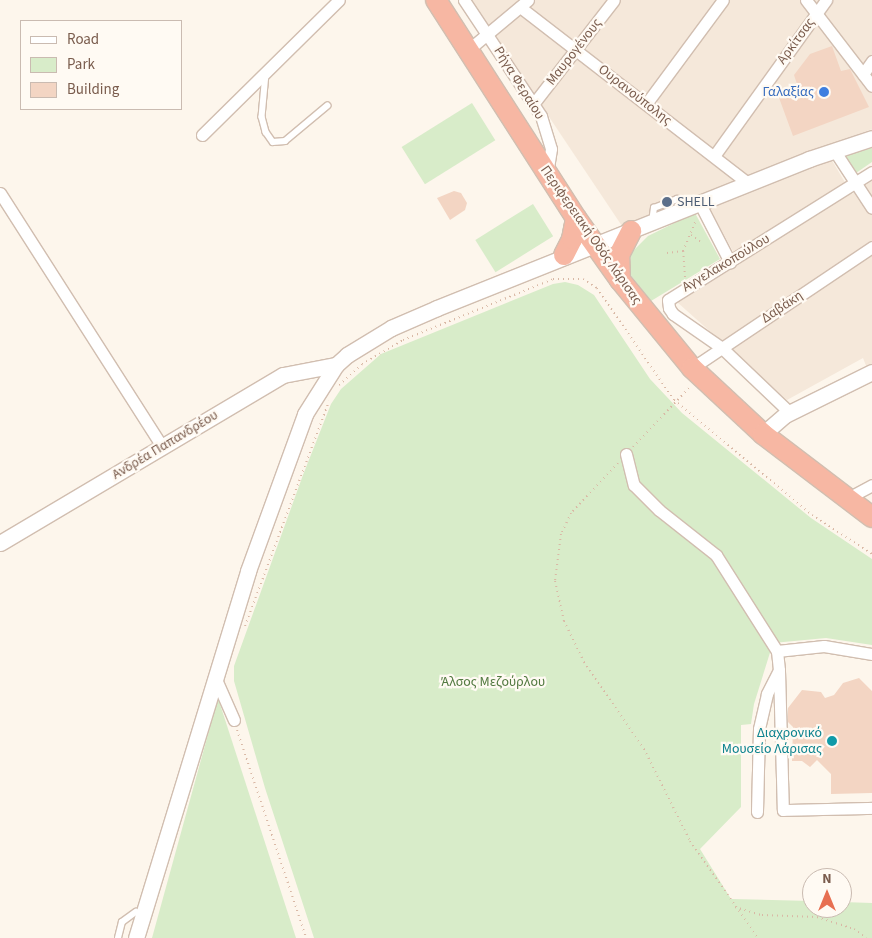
<!DOCTYPE html>
<html>
<head>
<meta charset="utf-8">
<style>
	body { margin:0 }
	#map { position:relative; width:872px; height:938px; overflow:hidden; background:#fdf6ec; font-family:"Source Sans 3",sans-serif }
	div>[style] { position:absolute }
	[style*='--x'] { left:calc(var(--x)*1px); top:calc(var(--y)*1px); width:calc(var(--w)*1px); rotate:calc(var(--a)*1deg) }
	.residential>* { inset:0; background:#f5e8da }
	.green>* { inset:0; background:#d8ecc9; transform-origin:0 0 }
	.building>* { inset:0; background:#f3d5c3 }
	.path>* { height:2px; margin-top:-1px; transform-origin:0; background:repeating-linear-gradient(90deg,#d9b8a5 0 1px,transparent 0 5px) }
	.roads { filter:drop-shadow(1px 0 #d1beb0) drop-shadow(-1px 0 #d1beb0) drop-shadow(0 1px #d1beb0) drop-shadow(0 -1px #d1beb0) }
	.lane>* { height:5.5px; margin:-2.75px; padding:0 2.75px; transform-origin:2.75px; border-radius:2.75px; background:#fff }
	.street>* { height:11px; margin:-5.5px; padding:0 5.5px; transform-origin:5.5px; border-radius:5.5px; background:#fff }
	.secondary>* { height:15px; margin:-7.5px; padding:0 7.5px; transform-origin:7.5px; border-radius:7.5px; background:#fff }
	.highway>* { height:20px; margin:-10px; padding:0 10px; transform-origin:10px; border-radius:10px; background:#f7b7a3 }
	.dots>* { width:14px; height:14px; translate:-50% -50%; box-sizing:border-box; border:2px solid #fffaf3; border-radius:50% }
	span { translate:-50% -50%; white-space:nowrap; text-align:center; line-height:1.15; -webkit-text-stroke:4.5px #fffaf3; paint-order:stroke }
	.street-label { font-size:14px; color:#7a5c4d }
	.shop-label { font-size:14px; color:#366cbe }
	.right { translate:-100% -50%; text-align:right }
	.service-label { font-size:14px; color:#4e5e75 }
	.left { translate:0 -50%; text-align:left }
	.park-label { font-size:14px; color:#537a41 }
	.culture-label { font-size:14px; color:#0d838f }
	.legend { position:absolute; left:20px; top:20px; width:162px; height:90px; box-sizing:border-box; background:#fffaf3; border:1px solid #cabbb1; margin:0; padding:6px 9px; list-style:none; font-size:15px; color:#7a5c4d }
	.legend li { display:flex; align-items:center; gap:10px; height:25px }
	.legend b { width:25px; border:1px solid #cabbb1 }
	.north { position:absolute; left:802px; top:868px; width:50px; height:50px; box-sizing:border-box; background:#fffaf3; border:1px solid #cabbb1; border-radius:50%; rotate:0deg; font-size:14px; font-weight:700; line-height:20px; text-align:center; color:#7a5c4d }
	.north::after { content:''; display:block; margin:auto; width:18px; height:22px; background:#e76f51; clip-path:polygon(50% 0,100% 100%,50% 72%,0 100%) }
</style>
</head>
<body>
<div id="map">
	<div class="residential">
		<div style="clip-path:polygon(471px 0,872px 0,872px 129px,622px 226px)"></div>
		<div style="clip-path:polygon(831px 159px,852px 194px,872px 181px,872px 381px,863px 358px,787px 400px,677px 302px,740px 264px,708px 206px)"></div>
	</div>
	<div class="green">
		<div style="left:472px;top:103px;width:44px;height:83px;rotate:58deg"></div>
		<div style="clip-path:polygon(872px 148px,872px 162px,856px 173px,845px 156px)"></div>
		<div style="left:533px;top:204px;width:38px;height:68px;rotate:58deg"></div>
		<div style="clip-path:polygon(695px 213px,720px 259px,651px 301px,629px 273px,631px 253px,648px 236px)"></div>
		<div style="clip-path:polygon(565px 282px,578px 285px,594px 295px,650px 379px,682px 413px,811px 518px,872px 559px,872px 645px,826px 638px,773px 643px,754px 704px,751px 724px,741px 725px,741px 807px,700px 849px,731px 899px,812px 901px,812px 908px,842px 908px,842px 902px,872px 903px,872px 938px,314px 938px,265px 788px,234px 681px,234px 666px,303px 475px,331px 404px,341px 389px,381px 354px,553px 284px)"></div>
		<div style="clip-path:polygon(218px 698px,296px 938px,152px 938px)"></div>
	</div>
	<div class="building">
		<div style="clip-path:polygon(832px 46px,841px 71px,850px 69px,869px 107px,793px 136px,778px 95px,798px 87px,794px 75px,810px 54px)"></div>
		<div style="clip-path:polygon(454px 191px,461px 193px,467px 203px,465px 210px,450px 220px,437px 198px)"></div>
		<div style="clip-path:polygon(859px 678px,872px 691px,872px 793px,831px 794px,831px 774px,817px 760px,810px 767px,802px 761px,792px 761px,793px 727px,788px 722px,788px 708px,802px 690px,821px 692px,825px 698px,834px 695px,843px 683px)"></div>
	</div>
	<div class="path">
		<div style="--x:691;--y:235;--w:14;--a:36"></div>
		<div style="--x:667;--y:253;--w:16;--a:-7"></div>
		<div style="--x:685;--y:277;--w:26;--a:-94"></div>
		<div style="--x:683;--y:251;--w:34;--a:-67"></div>
		<div style="--x:339;--y:385;--w:31;--a:-42"></div>
		<div style="--x:362;--y:364;--w:48;--a:-30.3"></div>
		<div style="--x:403;--y:340;--w:162;--a:-22.1"></div>
		<div style="--x:553;--y:279;--w:30;--a:0"></div>
		<div style="--x:583;--y:279;--w:17;--a:33"></div>
		<div style="--x:597;--y:288;--w:136;--a:55.5"></div>
		<div style="--x:674;--y:400;--w:180;--a:39.8"></div>
		<div style="--x:812;--y:515;--w:72;--a:33"></div>
		<div style="--x:633;--y:447;--w:83;--a:-46.5"></div>
		<div style="--x:618;--y:463;--w:69;--a:133.2"></div>
		<div style="--x:571;--y:513;--w:23;--a:115"></div>
		<div style="--x:561;--y:534;--w:47;--a:97.3"></div>
		<div style="--x:555;--y:581;--w:41;--a:77.3"></div>
		<div style="--x:564;--y:621;--w:46;--a:64"></div>
		<div style="--x:584;--y:662;--w:106;--a:55.4"></div>
		<div style="--x:644;--y:749;--w:103;--a:63.4"></div>
		<div style="--x:690;--y:841;--w:118;--a:55"></div>
		<div style="--x:245;--y:626;--w:240;--a:-69.5"></div>
		<div style="--x:237;--y:730;--w:219;--a:71.6"></div>
		<div style="--x:735;--y:907;--w:28;--a:17"></div>
		<div style="--x:762;--y:915;--w:55;--a:2.1"></div>
		<div style="--x:817;--y:917;--w:39;--a:18"></div>
		<div style="--x:854;--y:929;--w:15;--a:37"></div>
	</div>
	<div class="roads">
		<div class="lane">
			<div style="--x:266;--y:74;--w:43;--a:95.3"></div>
			<div style="--x:262;--y:117;--w:16;--a:75"></div>
			<div style="--x:266;--y:132;--w:12;--a:55"></div>
			<div style="--x:273;--y:142;--w:12;--a:-5"></div>
			<div style="--x:285;--y:141;--w:55;--a:-39.8"></div>
			<div style="--x:653;--y:215;--w:7;--a:-82"></div>
			<div style="--x:654;--y:208;--w:25;--a:-21"></div>
			<div style="--x:677;--y:199;--w:8;--a:30"></div>
			<div style="--x:118;--y:938;--w:16;--a:-76"></div>
			<div style="--x:122;--y:922;--w:17;--a:-36"></div>
		</div>
		<div class="street">
			<div style="--x:464;--y:0;--w:139;--a:56.4"></div>
			<div style="--x:541;--y:116;--w:34;--a:73"></div>
			<div style="--x:551;--y:149;--w:24;--a:99"></div>
			<div style="--x:806;--y:0;--w:108;--a:52.5"></div>
			<div style="--x:520;--y:7;--w:288;--a:37.7"></div>
			<div style="--x:468;--y:50;--w:78;--a:-39.8"></div>
			<div style="--x:863;--y:74;--w:16;--a:-55"></div>
			<div style="--x:534;--y:103;--w:130;--a:-52.2"></div>
			<div style="--x:646;--y:104;--w:129;--a:-53.5"></div>
			<div style="--x:202;--y:135;--w:192;--a:-44.6"></div>
			<div style="--x:834;--y:150;--w:69;--a:56.8"></div>
			<div style="--x:714;--y:156;--w:192;--a:-54.3"></div>
			<div style="--x:0;--y:193;--w:300;--a:57.4"></div>
			<div style="--x:699;--y:202;--w:68;--a:62.7"></div>
			<div style="--x:692;--y:368;--w:217;--a:-33.9"></div>
			<div style="--x:786;--y:409;--w:88;--a:-136.4"></div>
			<div style="--x:722;--y:348;--w:60;--a:-145.2"></div>
			<div style="--x:673;--y:314;--w:7;--a:-124"></div>
			<div style="--x:669;--y:308;--w:8;--a:-97"></div>
			<div style="--x:668;--y:300;--w:241;--a:-32.1"></div>
			<div style="--x:626;--y:454;--w:32;--a:76"></div>
			<div style="--x:634;--y:485;--w:35;--a:45"></div>
			<div style="--x:659;--y:510;--w:73;--a:38.3"></div>
			<div style="--x:716;--y:555;--w:114;--a:57.6"></div>
			<div style="--x:777;--y:651;--w:19;--a:84"></div>
			<div style="--x:779;--y:670;--w:27;--a:117"></div>
			<div style="--x:767;--y:694;--w:36;--a:103"></div>
			<div style="--x:759;--y:729;--w:83;--a:91.4"></div>
			<div style="--x:846;--y:499;--w:30;--a:-28"></div>
			<div style="--x:777;--y:651;--w:47;--a:-6.1"></div>
			<div style="--x:824;--y:646;--w:49;--a:9.5"></div>
			<div style="--x:779;--y:671;--w:139;--a:88.4"></div>
			<div style="--x:783;--y:810;--w:89;--a:-1.3"></div>
			<div style="--x:215;--y:677;--w:47;--a:66.2"></div>
		</div>
		<div class="secondary">
			<div style="--x:763;--y:434;--w:29;--a:-41"></div>
			<div style="--x:785;--y:415;--w:97;--a:-26.3"></div>
			<div style="--x:0;--y:543;--w:329;--a:-30.7"></div>
			<div style="--x:283;--y:375;--w:54;--a:-10.7"></div>
			<div style="--x:136;--y:938;--w:384;--a:-73"></div>
			<div style="--x:248;--y:571;--w:167;--a:-70"></div>
			<div style="--x:305;--y:414;--w:58;--a:-57.7"></div>
			<div style="--x:336;--y:365;--w:15;--a:-42"></div>
			<div style="--x:347;--y:355;--w:52;--a:-31.5"></div>
			<div style="--x:391;--y:328;--w:50;--a:-23.5"></div>
			<div style="--x:437;--y:308;--w:401;--a:-21.8"></div>
			<div style="--x:809;--y:159;--w:66;--a:-18.4"></div>
		</div>
		<div class="highway">
			<div style="--x:436;--y:0;--w:259;--a:57.3"></div>
			<div style="--x:576;--y:218;--w:76;--a:54.6"></div>
			<div style="--x:620;--y:280;--w:114;--a:50.7"></div>
			<div style="--x:692;--y:368;--w:97;--a:42.9"></div>
			<div style="--x:763;--y:434;--w:137;--a:37.3"></div>
			<div style="--x:564;--y:255;--w:18;--a:-63"></div>
			<div style="--x:572;--y:239;--w:21;--a:-79"></div>
			<div style="--x:620;--y:280;--w:25;--a:-92"></div>
			<div style="--x:619;--y:255;--w:27;--a:-63"></div>
		</div>
	</div>
	<div class="dots">
		<div style="left:824px;top:92px;background:#3f7fe0"></div>
		<div style="left:667px;top:202px;background:#5c6f8a"></div>
		<div style="left:832px;top:741px;background:#0f9aa8"></div>
	</div>
	<div class="street-label">
		<span style="left:796px;top:41px;rotate:-54deg">Αρκίτσας</span>
		<span style="left:574px;top:52px;rotate:-52deg">Μαυρογένους</span>
		<span style="left:519px;top:83px;rotate:58deg">Ρήγα Φεραίου</span>
		<span style="left:635px;top:95px;rotate:38deg">Ουρανούπολης</span>
		<span style="left:591px;top:235px;rotate:55deg">Περιφερειακή Οδός Λάρισας</span>
		<span style="left:726px;top:263px;rotate:-31deg">Αγγελακοπούλου</span>
		<span style="left:782px;top:307px;rotate:-34deg">Δαβάκη</span>
		<span style="left:165px;top:445px;rotate:-31deg">Ανδρέα Παπανδρέου</span>
	</div>
	<div class="shop-label">
		<span class="right" style="left:814px;top:92px">Γαλαξίας</span>
	</div>
	<div class="service-label">
		<span class="left" style="left:677px;top:202px">SHELL</span>
	</div>
	<div class="park-label">
		<span style="left:493px;top:682px">Άλσος Μεζούρλου</span>
	</div>
	<div class="culture-label">
		<span class="right" style="left:822px;top:741px">Διαχρονικό<br>Μουσείο Λάρισας</span>
	</div>
	<ul class="legend">
	<li><b style="height:6px;background:#fff"></b>Road</li>
	<li><b style="height:14px;background:#d8ecc9"></b>Park</li>
	<li><b style="height:14px;background:#f3d5c3"></b>Building</li>
	</ul>
	<div class="north">N</div>
</div>
</body>
</html>
